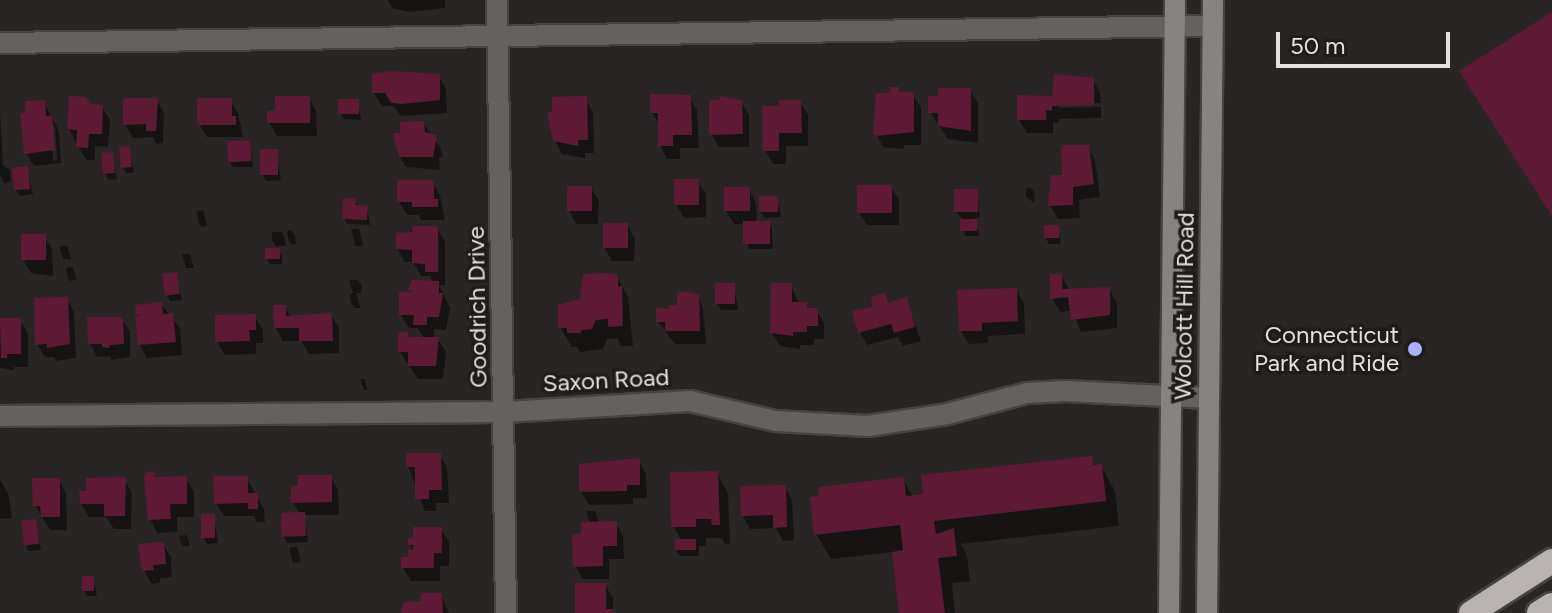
<!DOCTYPE html>
<html>
<head>
<meta charset="utf-8">
<style>
	body { margin:0 }
	#map { position:relative; width:1552px; height:613px; overflow:hidden; background:#2a2525; font-family:Figtree,sans-serif }
	div>[style] { position:absolute }
	[style*='--x'] { left:calc(var(--x)*1px); top:calc(var(--y)*1px); width:calc(var(--w)*1px); rotate:calc(var(--a)*1deg) }
	.shadow>* { inset:0; background:#0007; transform-origin:0 0 }
	.building>* { inset:0; background:#5e1a35; transform-origin:0 0 }
	.roads { filter:drop-shadow(2px 0 #484343) drop-shadow(-2px 0 #484343) drop-shadow(0 2px #484343) drop-shadow(0 -2px #484343) }
	.street>* { height:20px; margin:-10px; padding:0 10px; transform-origin:10px; border-radius:10px; background:#646161 }
	.secondary>* { height:20px; margin:-10px; padding:0 10px; transform-origin:10px; border-radius:10px; background:#868381 }
	.highway>* { height:24px; margin:-12px; padding:0 12px; transform-origin:12px; border-radius:12px; background:#b9b4b2 }
	.dots>* { width:22px; height:22px; translate:-50% -50%; box-sizing:border-box; border:4px solid #201c1b; border-radius:50% }
	span { translate:-50% -50%; white-space:nowrap; text-align:center; line-height:1.15; -webkit-text-stroke:7px #201c1b; paint-order:stroke }
	.street-label { font-size:24px; color:#e4e1e1 }
	.poi-label { font-size:24px; color:#e4e1e1 }
	.right { translate:-100% -50%; text-align:right }
	.scale { position:absolute; left:1276px; top:32px; width:174px; height:36px; box-sizing:border-box; border:4px solid #e4e1e1; border-top:0; padding-left:10px; font-size:24px; line-height:28px; white-space:nowrap; color:#e4e1e1; -webkit-text-stroke:6px #201c1b; paint-order:stroke }
</style>
</head>
<body>
<div id="map">
	<div class="shadow">
		<div style="clip-path:polygon(388px 0,445px 0,445px 8px,409px 12px,392px 8px)"></div>
		<div style="clip-path:polygon(430px 73px,439px 76px,446px 89px,447px 113px,401px 116px,394px 106px,382px 106px,374px 93px,374px 76px)"></div>
		<div style="clip-path:polygon(1093px 79px,1100px 93px,1101px 103px,1059px 104px,1059px 108px,1101px 107px,1101px 118px,1059px 119px,1059px 123px,1053px 123px,1053px 133px,1027px 133px,1019px 120px,1053px 98px)"></div>
		<div style="clip-path:polygon(898px 89px,901px 94px,913px 94px,921px 108px,921px 145px,904px 145px,904px 149px,883px 147px,876px 133px,891px 95px)"></div>
		<div style="clip-path:polygon(970px 90px,978px 103px,978px 143px,948px 139px,930px 112px)"></div>
		<div style="clip-path:polygon(689px 97px,697px 110px,699px 148px,680px 148px,680px 159px,667px 159px,660px 145px,660px 126px,652px 112px)"></div>
		<div style="clip-path:polygon(309px 98px,316px 111px,317px 136px,277px 136px,269px 122px,277px 113px)"></div>
		<div style="clip-path:polygon(585px 98px,593px 112px,594px 153px,585px 153px,585px 158px,562px 154px,555px 140px,554px 114px)"></div>
		<div style="clip-path:polygon(157px 100px,164px 113px,163px 143px,156px 144px,153px 137px,133px 138px,125px 124px)"></div>
		<div style="clip-path:polygon(230px 100px,238px 113px,243px 137px,207px 137px,199px 124px)"></div>
		<div style="clip-path:polygon(358px 101px,361px 120px,344px 119px,340px 113px)"></div>
		<div style="clip-path:polygon(evenodd,44px 102px,59px 131px,61px 163px,34px 166px,26px 153px,44px 102px,51px 123px,55px 127px,57px 160px,53px 161px,51px 123px)"></div>
		<div style="clip-path:polygon(741px 102px,749px 115px,749px 147px,719px 147px,711px 134px)"></div>
		<div style="clip-path:polygon(800px 102px,808px 115px,808px 146px,786px 146px,786px 164px,773px 164px,765px 151px,781px 108px)"></div>
		<div style="clip-path:polygon(89px 106px,102px 107px,110px 120px,108px 147px,95px 146px,95px 160px,86px 160px,69px 129px)"></div>
		<div style="clip-path:polygon(0 111px,3px 165px,10px 170px,11px 182px,4px 183px,0 175px)"></div>
		<div style="clip-path:polygon(423px 123px,440px 147px,443px 157px,439px 157px,440px 170px,406px 167px,398px 154px,396px 135px)"></div>
		<div style="clip-path:polygon(249px 142px,253px 167px,233px 167px,229px 161px)"></div>
		<div style="clip-path:polygon(1088px 147px,1095px 160px,1100px 197px,1079px 200px,1080px 218px,1058px 219px,1050px 205px)"></div>
		<div style="clip-path:polygon(129px 148px,134px 173px,126px 173px,123px 167px)"></div>
		<div style="clip-path:polygon(276px 151px,281px 180px,266px 181px,262px 174px)"></div>
		<div style="clip-path:polygon(112px 154px,117px 179px,109px 180px,105px 174px)"></div>
		<div style="clip-path:polygon(27px 168px,33px 194px,20px 196px,16px 190px)"></div>
		<div style="clip-path:polygon(698px 181px,706px 194px,706px 217px,684px 218px,676px 204px)"></div>
		<div style="clip-path:polygon(433px 182px,440px 196px,445px 220px,421px 220px,418px 215px,407px 215px,399px 202px)"></div>
		<div style="clip-path:polygon(891px 187px,899px 200px,899px 225px,867px 225px,859px 212px)"></div>
		<div style="clip-path:polygon(591px 188px,599px 201px,598px 224px,576px 224px,569px 210px)"></div>
		<div style="clip-path:polygon(1026px 188px,1031px 188px,1035px 194px,1034px 203px,1026px 197px)"></div>
		<div style="clip-path:polygon(749px 189px,756px 203px,757px 223px,769px 223px,772px 229px,773px 249px,749px 249px,745px 224px,734px 224px,726px 211px)"></div>
		<div style="clip-path:polygon(977px 191px,980px 218px,974px 218px,980px 236px,965px 236px,962px 218px,956px 212px)"></div>
		<div style="clip-path:polygon(777px 198px,781px 217px,764px 218px,760px 212px)"></div>
		<div style="clip-path:polygon(355px 201px,359px 207px,367px 208px,370px 225px,347px 224px,344px 218px)"></div>
		<div style="left:203px;top:210px;width:16px;height:7px;rotate:75deg"></div>
		<div style="clip-path:polygon(627px 225px,635px 239px,634px 261px,612px 261px,604px 247px)"></div>
		<div style="clip-path:polygon(1058px 227px,1061px 244px,1049px 244px,1045px 237px)"></div>
		<div style="clip-path:polygon(413px 228px,437px 228px,445px 242px,445px 285px,439px 285px,450px 308px,446px 330px,434px 329px,434px 339px,438px 339px,446px 352px,443px 379px,418px 379px,400px 352px,407px 334px,410px 339px,424px 339px,418px 328px,409px 328px,401px 315px,412px 294px,410px 290px,433px 283px,430px 276px,421px 276px,413px 262px,405px 262px,398px 249px)"></div>
		<div style="clip-path:polygon(351px 229px,359px 229px,363px 246px,355px 246px)"></div>
		<div style="clip-path:polygon(291px 230px,295px 236px,296px 244px,292px 245px,288px 239px,287px 231px)"></div>
		<div style="clip-path:polygon(272px 232px,282px 232px,285px 238px,286px 246px,276px 246px,282px 256px,282px 264px,270px 264px,266px 258px,278px 250px,272px 240px)"></div>
		<div style="clip-path:polygon(44px 236px,52px 249px,53px 276px,31px 273px,23px 260px)"></div>
		<div style="clip-path:polygon(59px 246px,67px 246px,71px 259px,63px 259px)"></div>
		<div style="clip-path:polygon(182px 254px,190px 254px,194px 268px,186px 268px)"></div>
		<div style="clip-path:polygon(72px 267px,75px 273px,76px 280px,70px 281px,67px 275px,66px 268px)"></div>
		<div style="clip-path:polygon(176px 274px,182px 300px,170px 301px,167px 295px)"></div>
		<div style="clip-path:polygon(1061px 276px,1069px 289px,1109px 289px,1117px 303px,1117px 328px,1081px 332px,1072px 310px,1060px 312px,1052px 298px)"></div>
		<div style="clip-path:polygon(617px 277px,628px 297px,633px 346px,621px 346px,617px 338px,607px 339px,603px 349px,580px 352px,577px 347px,572px 347px,560px 327px,571px 301px,582px 301px)"></div>
		<div style="clip-path:polygon(349px 280px,358px 280px,362px 286px,361px 293px,356px 293px,361px 308px,354px 308px,351px 302px,350px 294px,353px 293px)"></div>
		<div style="clip-path:polygon(734px 285px,738px 310px,721px 310px,717px 304px)"></div>
		<div style="clip-path:polygon(791px 285px,799px 304px,817px 310px,824px 323px,824px 339px,814px 339px,814px 345px,800px 345px,800px 349px,780px 346px,772px 333px)"></div>
		<div style="clip-path:polygon(1016px 290px,1024px 303px,1025px 334px,988px 336px,988px 343px,969px 344px,961px 331px)"></div>
		<div style="clip-path:polygon(679px 293px,695px 293px,703px 307px,706px 344px,675px 344px,658px 322px,679px 307px)"></div>
		<div style="clip-path:polygon(884px 296px,889px 305px,906px 300px,921px 341px,903px 346px,898px 337px,867px 345px,860px 332px)"></div>
		<div style="clip-path:polygon(67px 299px,74px 312px,76px 358px,56px 361px,54px 357px,45px 357px,37px 344px)"></div>
		<div style="clip-path:polygon(161px 304px,180px 328px,182px 355px,147px 358px,140px 345px,138px 313px)"></div>
		<div style="clip-path:polygon(285px 307px,291px 318px,331px 315px,339px 328px,339px 353px,309px 354px,301px 341px,283px 341px,276px 328px)"></div>
		<div style="clip-path:polygon(255px 317px,263px 330px,263px 343px,256px 343px,256px 354px,225px 355px,217px 342px)"></div>
		<div style="clip-path:polygon(122px 319px,130px 332px,130px 357px,112px 360px,110px 356px,97px 357px,90px 343px)"></div>
		<div style="clip-path:polygon(20px 320px,28px 333px,28px 367px,14px 367px,14px 370px,0 368px,0 329px)"></div>
		<div style="clip-path:polygon(360px 379px,364px 379px,368px 390px,364px 390px)"></div>
		<div style="clip-path:polygon(440px 455px,447px 468px,449px 503px,436px 503px,436px 511px,425px 511px,408px 466px)"></div>
		<div style="clip-path:polygon(1091px 458px,1096px 466px,1101px 466px,1115px 491px,1119px 526px,961px 544px,967px 555px,970px 581px,952px 583px,955px 613px,901px 613px,894px 552px,831px 559px,816px 534px,903px 479px,913px 497px)"></div>
		<div style="clip-path:polygon(639px 460px,646px 474px,647px 498px,633px 498px,633px 504px,589px 505px,581px 492px,606px 466px,606px 461px)"></div>
		<div style="clip-path:polygon(154px 473px,157px 479px,186px 478px,194px 492px,194px 517px,177px 517px,177px 532px,157px 533px,150px 519px)"></div>
		<div style="clip-path:polygon(717px 473px,728px 493px,730px 544px,725px 544px,722px 538px,706px 538px,706px 546px,699px 546px,699px 556px,680px 556px,676px 550px,682px 541px,673px 526px)"></div>
		<div style="clip-path:polygon(331px 477px,338px 490px,339px 515px,304px 515px,308px 542px,287px 543px,284px 536px,300px 515px,293px 502px)"></div>
		<div style="clip-path:polygon(247px 478px,264px 509px,265px 522px,257px 522px,254px 516px,224px 516px,216px 503px)"></div>
		<div style="clip-path:polygon(124px 479px,132px 493px,131px 529px,114px 529px,106px 517px,89px 517px,81px 504px)"></div>
		<div style="clip-path:polygon(0 480px,8px 493px,12px 518px,0 519px)"></div>
		<div style="clip-path:polygon(59px 480px,66px 493px,67px 530px,50px 530px,35px 505px)"></div>
		<div style="clip-path:polygon(785px 487px,792px 500px,794px 540px,783px 541px,776px 528px,750px 529px,743px 516px)"></div>
		<div style="clip-path:polygon(586px 511px,595px 511px,599px 523px,616px 523px,623px 536px,624px 559px,609px 559px,609px 579px,583px 579px,575px 566px,590px 524px)"></div>
		<div style="clip-path:polygon(214px 516px,218px 543px,207px 544px,203px 537px)"></div>
		<div style="clip-path:polygon(35px 521px,41px 550px,29px 551px,25px 545px)"></div>
		<div style="clip-path:polygon(441px 529px,449px 542px,449px 566px,440px 566px,440px 581px,411px 581px,403px 568px,414px 552px,410px 544px)"></div>
		<div style="clip-path:polygon(186px 535px,189px 541px,189px 546px,183px 546px,180px 540px,179px 536px)"></div>
		<div style="clip-path:polygon(163px 544px,171px 557px,172px 577px,160px 578px,160px 583px,152px 584px,144px 571px)"></div>
		<div style="left:297px;top:546px;width:16px;height:8px;rotate:76deg"></div>
		<div style="clip-path:polygon(93px 578px,97px 596px,87px 596px,84px 590px)"></div>
		<div style="clip-path:polygon(605px 585px,613px 598px,613px 613px,577px 613px)"></div>
		<div style="clip-path:polygon(441px 595px,449px 613px,404px 613px,423px 603px)"></div>
	</div>
	<div class="building">
		<div style="clip-path:polygon(1552px 12px,1552px 216px,1459px 71px)"></div>
		<div style="clip-path:polygon(391px 71px,440px 74px,440px 100px,402px 104px,391px 103px,385px 93px,372px 93px,372px 74px)"></div>
		<div style="clip-path:polygon(1054px 74px,1094px 78px,1094px 105px,1052px 106px,1052px 111px,1046px 110px,1046px 120px,1017px 120px,1017px 95px,1052px 96px)"></div>
		<div style="clip-path:polygon(890px 87px,899px 87px,899px 92px,914px 92px,914px 132px,877px 136px,873px 134px,876px 93px,890px 93px)"></div>
		<div style="clip-path:polygon(938px 88px,971px 88px,971px 131px,938px 126px,938px 113px,928px 113px,928px 96px,938px 96px)"></div>
		<div style="clip-path:polygon(650px 94px,691px 95px,692px 135px,673px 135px,673px 146px,658px 146px,658px 113px,650px 113px)"></div>
		<div style="clip-path:polygon(69px 96px,86px 97px,90px 104px,103px 105px,102px 134px,89px 134px,88px 148px,76px 147px,77px 130px,67px 129px)"></div>
		<div style="clip-path:polygon(275px 96px,310px 96px,310px 123px,267px 123px,267px 111px,275px 111px)"></div>
		<div style="clip-path:polygon(587px 96px,588px 140px,578px 140px,578px 146px,553px 141px,547px 113px,552px 112px,552px 97px)"></div>
		<div style="clip-path:polygon(719px 96px,742px 100px,743px 134px,709px 135px,709px 100px,720px 100px)"></div>
		<div style="clip-path:polygon(123px 98px,158px 98px,156px 131px,146px 131px,146px 124px,123px 125px)"></div>
		<div style="clip-path:polygon(197px 98px,232px 98px,232px 116px,236px 116px,236px 125px,197px 125px)"></div>
		<div style="left:338px;top:99px;width:21px;height:15px"></div>
		<div style="clip-path:polygon(45px 100px,46px 116px,52px 115px,55px 150px,24px 154px,20px 113px,26px 113px,25px 101px)"></div>
		<div style="clip-path:polygon(779px 100px,801px 100px,802px 133px,779px 133px,779px 151px,763px 151px,762px 106px,779px 106px)"></div>
		<div style="clip-path:polygon(424px 121px,425px 132px,437px 135px,433px 157px,399px 157px,393px 133px,400px 133px,400px 122px)"></div>
		<div style="left:250px;top:140px;width:21px;height:23px;rotate:87deg"></div>
		<div style="clip-path:polygon(1061px 145px,1089px 145px,1094px 184px,1073px 187px,1073px 205px,1048px 206px,1051px 175px,1062px 175px)"></div>
		<div style="left:130px;top:146px;width:21px;height:11px;rotate:85deg"></div>
		<div style="left:260px;top:149px;width:18px;height:26px"></div>
		<div style="left:113px;top:152px;width:21px;height:12px;rotate:85deg"></div>
		<div style="left:28px;top:166px;width:23px;height:16px;rotate:85deg"></div>
		<div style="left:674px;top:179px;width:25px;height:26px"></div>
		<div style="clip-path:polygon(397px 180px,434px 180px,434px 199px,438px 199px,438px 207px,412px 207px,412px 202px,397px 202px)"></div>
		<div style="left:857px;top:185px;width:35px;height:28px"></div>
		<div style="left:567px;top:186px;width:25px;height:25px"></div>
		<div style="left:750px;top:187px;width:24px;height:26px;rotate:90deg"></div>
		<div style="left:954px;top:189px;width:24px;height:23px"></div>
		<div style="left:759px;top:196px;width:19px;height:16px"></div>
		<div style="clip-path:polygon(343px 198px,356px 199px,356px 205px,368px 206px,367px 220px,342px 219px)"></div>
		<div style="left:960px;top:219px;width:17px;height:12px"></div>
		<div style="left:743px;top:221px;width:27px;height:23px"></div>
		<div style="left:603px;top:223px;width:25px;height:25px"></div>
		<div style="left:1044px;top:225px;width:15px;height:13px"></div>
		<div style="clip-path:polygon(412px 226px,438px 226px,438px 272px,425px 272px,425px 264px,412px 263px,412px 250px,396px 249px,396px 233px,412px 232px)"></div>
		<div style="left:21px;top:234px;width:25px;height:26px"></div>
		<div style="left:265px;top:248px;width:15px;height:11px"></div>
		<div style="left:177px;top:272px;width:22px;height:15px;rotate:82deg"></div>
		<div style="clip-path:polygon(608px 273px,618px 275px,618px 287px,622px 286px,623px 326px,608px 327px,608px 319px,596px 320px,592px 329px,581px 330px,581px 333px,567px 333px,567px 328px,558px 328px,558px 305px,580px 299px,583px 274px)"></div>
		<div style="clip-path:polygon(1050px 274px,1062px 274px,1062px 289px,1110px 287px,1110px 315px,1071px 320px,1068px 297px,1050px 299px)"></div>
		<div style="clip-path:polygon(412px 280px,439px 281px,439px 293px,443px 293px,439px 317px,427px 317px,427px 325px,413px 325px,414px 315px,399px 315px,399px 292px,413px 292px,408px 290px)"></div>
		<div style="left:735px;top:283px;width:21px;height:20px;rotate:90deg"></div>
		<div style="clip-path:polygon(771px 283px,792px 283px,792px 302px,807px 302px,807px 308px,818px 308px,818px 326px,807px 326px,807px 332px,793px 332px,793px 336px,770px 333px)"></div>
		<div style="clip-path:polygon(1017px 288px,1018px 321px,982px 323px,982px 331px,959px 331px,957px 290px)"></div>
		<div style="clip-path:polygon(677px 291px,699px 294px,700px 331px,665px 331px,665px 322px,656px 322px,656px 307px,669px 309px,669px 305px,677px 305px)"></div>
		<div style="clip-path:polygon(885px 293px,888px 303px,907px 297px,915px 327px,894px 333px,891px 324px,858px 333px,852px 311px,873px 307px,871px 297px)"></div>
		<div style="clip-path:polygon(68px 297px,70px 344px,47px 348px,47px 344px,35px 345px,34px 298px)"></div>
		<div style="clip-path:polygon(162px 302px,163px 314px,173px 313px,176px 342px,138px 345px,135px 316px,140px 316px,136px 314px,135px 305px)"></div>
		<div style="clip-path:polygon(273px 305px,286px 305px,286px 316px,332px 313px,333px 341px,299px 341px,299px 328px,274px 328px)"></div>
		<div style="clip-path:polygon(256px 314px,256px 330px,249px 330px,250px 341px,215px 342px,215px 315px)"></div>
		<div style="clip-path:polygon(87px 317px,123px 317px,124px 344px,110px 345px,109px 348px,102px 347px,102px 344px,88px 344px)"></div>
		<div style="clip-path:polygon(0 318px,21px 318px,21px 354px,7px 354px,7px 358px,1px 358px)"></div>
		<div style="clip-path:polygon(398px 332px,408px 332px,408px 337px,439px 337px,436px 366px,408px 366px,408px 352px,398px 352px)"></div>
		<div style="clip-path:polygon(406px 453px,441px 453px,442px 490px,429px 490px,429px 499px,415px 499px,415px 467px,406px 467px)"></div>
		<div style="clip-path:polygon(1092px 456px,1094px 465px,1102px 464px,1106px 501px,934px 521px,936px 534px,954px 528px,957px 556px,938px 558px,945px 613px,899px 613px,892px 552px,903px 550px,900px 525px,814px 535px,810px 497px,819px 496px,818px 487px,904px 477px,906px 496px,923px 494px,921px 475px)"></div>
		<div style="clip-path:polygon(640px 458px,640px 485px,627px 485px,627px 491px,579px 492px,579px 464px)"></div>
		<div style="clip-path:polygon(155px 471px,155px 477px,187px 476px,187px 504px,170px 504px,171px 519px,148px 520px,144px 477px,146px 472px)"></div>
		<div style="clip-path:polygon(718px 471px,720px 525px,712px 525px,711px 519px,696px 519px,696px 527px,671px 527px,670px 472px)"></div>
		<div style="clip-path:polygon(298px 475px,332px 475px,332px 502px,291px 503px,291px 486px,298px 486px)"></div>
		<div style="clip-path:polygon(213px 476px,248px 476px,248px 493px,258px 493px,258px 509px,248px 509px,248px 503px,214px 504px)"></div>
		<div style="clip-path:polygon(126px 477px,125px 516px,104px 516px,104px 504px,80px 504px,79px 491px,86px 491px,86px 478px)"></div>
		<div style="clip-path:polygon(32px 478px,60px 478px,60px 517px,41px 517px,40px 506px,33px 506px)"></div>
		<div style="clip-path:polygon(786px 485px,787px 527px,773px 528px,773px 515px,741px 516px,740px 486px)"></div>
		<div style="left:305px;top:512px;width:24px;height:24px;rotate:88deg"></div>
		<div style="left:201px;top:514px;width:14px;height:24px"></div>
		<div style="left:36px;top:519px;width:25px;height:15px;rotate:83deg"></div>
		<div style="clip-path:polygon(617px 521px,617px 546px,603px 546px,603px 566px,573px 567px,572px 534px,581px 534px,581px 522px)"></div>
		<div style="clip-path:polygon(413px 527px,442px 527px,442px 553px,434px 553px,434px 568px,401px 568px,401px 557px,408px 557px,408px 550px,413px 550px,413px 545px,408px 545px,408px 538px,413px 538px)"></div>
		<div style="left:675px;top:539px;width:21px;height:11px"></div>
		<div style="clip-path:polygon(164px 542px,166px 564px,153px 565px,154px 570px,142px 571px,138px 544px)"></div>
		<div style="left:82px;top:576px;width:12px;height:15px"></div>
		<div style="clip-path:polygon(575px 583px,606px 583px,606px 609px,613px 609px,613px 613px,575px 613px)"></div>
		<div style="clip-path:polygon(421px 593px,442px 593px,443px 613px,401px 613px,404px 602px,421px 601px)"></div>
	</div>
	<div class="roads">
		<div class="street">
			<div style="--x:497;--y:0;--w:613;--a:89.16"></div>
			<div style="--x:0;--y:43;--w:1213;--a:-0.8"></div>
			<div style="--x:0;--y:416;--w:505;--a:-0.45"></div>
			<div style="--x:505;--y:412;--w:185;--a:-3.4"></div>
			<div style="--x:690;--y:401;--w:87;--a:13.2"></div>
			<div style="--x:775;--y:421;--w:93;--a:3.1"></div>
			<div style="--x:868;--y:426;--w:80;--a:-8.6"></div>
			<div style="--x:947;--y:414;--w:83;--a:-14.7"></div>
			<div style="--x:1027;--y:393;--w:38;--a:-3"></div>
			<div style="--x:1065;--y:391;--w:144;--a:2.8"></div>
		</div>
		<div class="secondary">
			<div style="--x:1169;--y:613;--w:613;--a:-89.44"></div>
			<div style="--x:1207;--y:613;--w:613;--a:-89.44"></div>
		</div>
		<div class="highway">
			<div style="--x:1471;--y:613;--w:96;--a:-32.7"></div>
			<div style="--x:1539;--y:613;--w:15;--a:-32"></div>
		</div>
	</div>
	<div class="dots">
		<div style="left:1415px;top:349px;background:#aab0fb"></div>
	</div>
	<div class="street-label">
		<span style="left:1184px;top:306px;rotate:-89deg">Wolcott Hill Road</span>
		<span style="left:477px;top:307px;rotate:-91deg">Goodrich Drive</span>
		<span style="left:606px;top:380px;rotate:-3deg">Saxon Road</span>
	</div>
	<div class="poi-label">
		<span class="right" style="left:1399px;top:349px">Connecticut<br>Park and Ride</span>
	</div>
	<div class="scale">50 m</div>
</div>
</body>
</html>
